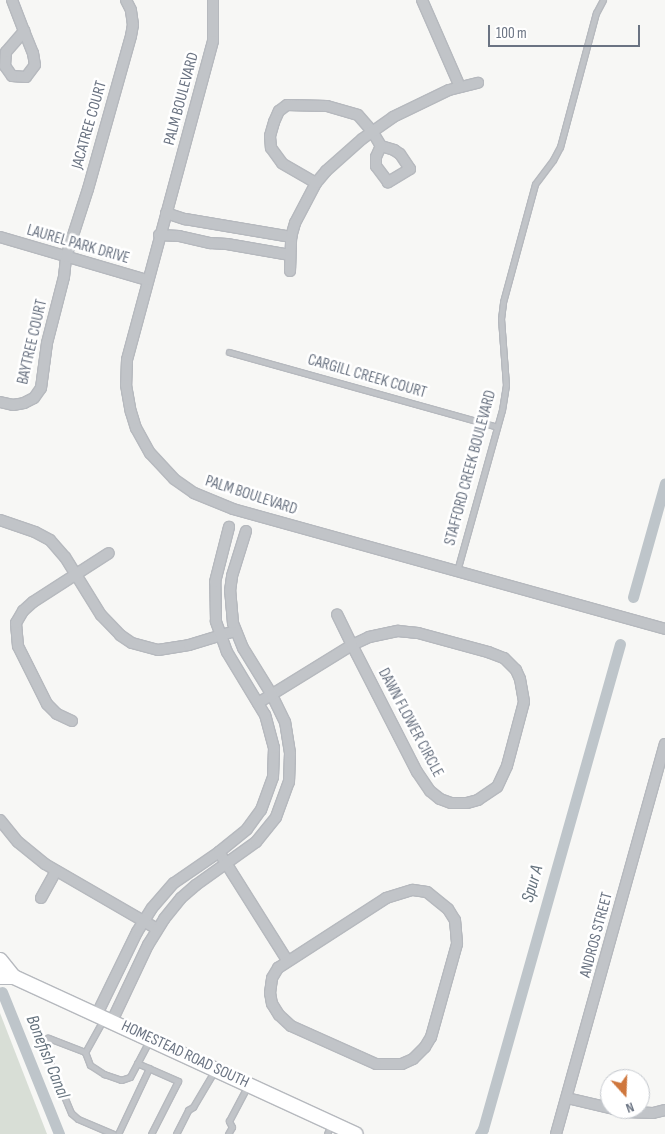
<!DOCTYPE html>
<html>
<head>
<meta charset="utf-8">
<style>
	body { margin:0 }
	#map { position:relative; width:665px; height:1134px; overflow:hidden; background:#f7f7f5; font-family:"Sofia Sans Condensed",sans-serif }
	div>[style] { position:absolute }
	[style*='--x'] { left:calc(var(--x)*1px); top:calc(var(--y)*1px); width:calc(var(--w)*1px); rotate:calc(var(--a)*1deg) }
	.green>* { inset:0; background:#d8ded6 }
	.canal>* { height:11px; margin:-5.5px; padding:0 5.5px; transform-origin:5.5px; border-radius:5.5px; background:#bec5ca }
	.roads { filter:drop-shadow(1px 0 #b6b9be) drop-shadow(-1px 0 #b6b9be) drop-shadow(0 1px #b6b9be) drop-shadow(0 -1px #b6b9be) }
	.service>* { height:5px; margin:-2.5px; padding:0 2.5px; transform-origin:2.5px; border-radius:2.5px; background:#c1c4c8 }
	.minor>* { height:10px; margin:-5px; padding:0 5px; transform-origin:5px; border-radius:5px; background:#c1c4c8 }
	.secondary>* { height:14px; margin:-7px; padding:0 7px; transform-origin:7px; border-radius:7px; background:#fff }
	span { translate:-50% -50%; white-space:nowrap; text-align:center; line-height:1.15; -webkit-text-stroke:5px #fff; paint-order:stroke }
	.street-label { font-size:16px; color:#6a7382 }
	.water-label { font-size:18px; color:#66737e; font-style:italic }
	.north { position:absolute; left:600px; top:1069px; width:50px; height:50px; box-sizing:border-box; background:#fff; border:1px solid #c3c7cd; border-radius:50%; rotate:160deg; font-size:14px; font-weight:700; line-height:20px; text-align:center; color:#6a7382 }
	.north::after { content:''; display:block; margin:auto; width:18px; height:22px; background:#cf773d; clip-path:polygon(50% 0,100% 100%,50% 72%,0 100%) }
	.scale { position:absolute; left:488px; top:25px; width:152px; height:22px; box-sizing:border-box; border:2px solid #6a7382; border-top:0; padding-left:6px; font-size:15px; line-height:18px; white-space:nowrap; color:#6a7382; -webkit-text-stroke:4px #fff; paint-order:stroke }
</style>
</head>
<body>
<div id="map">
	<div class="green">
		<div style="clip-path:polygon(0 1013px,47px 1134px,0 1134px)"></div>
	</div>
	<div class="canal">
		<div style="--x:633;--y:597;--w:118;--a:-74.3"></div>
		<div style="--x:2;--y:992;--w:153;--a:68.1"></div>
		<div style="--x:480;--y:1134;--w:6;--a:-59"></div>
		<div style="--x:483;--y:1129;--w:504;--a:-74.23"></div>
	</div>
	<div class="roads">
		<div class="service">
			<div style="--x:229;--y:352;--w:278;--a:15.6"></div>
			<div style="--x:457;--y:571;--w:167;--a:-74.4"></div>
			<div style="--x:502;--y:410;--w:25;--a:-81"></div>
			<div style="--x:506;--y:385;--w:66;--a:-94.3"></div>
			<div style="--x:501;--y:319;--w:17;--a:-83"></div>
			<div style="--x:503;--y:302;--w:122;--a:-74.8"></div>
			<div style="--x:535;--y:184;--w:30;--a:-53"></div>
			<div style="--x:553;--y:160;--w:15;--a:-62"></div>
			<div style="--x:560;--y:147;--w:139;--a:-75"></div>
			<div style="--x:596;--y:13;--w:15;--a:-62"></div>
			<div style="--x:103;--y:1020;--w:37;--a:119"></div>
			<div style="--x:85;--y:1052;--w:14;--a:69"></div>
			<div style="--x:90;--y:1065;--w:17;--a:33"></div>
			<div style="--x:104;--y:1074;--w:18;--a:19"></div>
			<div style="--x:121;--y:1080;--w:9;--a:-18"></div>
			<div style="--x:130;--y:1077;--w:41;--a:-62.2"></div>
			<div style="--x:85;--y:1052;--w:40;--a:-159"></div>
			<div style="--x:48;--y:1038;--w:11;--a:112"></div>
			<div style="--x:44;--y:1048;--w:70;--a:67.4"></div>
			<div style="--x:71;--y:1113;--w:9;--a:41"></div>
			<div style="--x:78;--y:1119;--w:38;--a:23"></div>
			<div style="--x:137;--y:1063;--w:45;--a:23.7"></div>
			<div style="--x:178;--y:1081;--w:59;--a:117"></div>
			<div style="--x:118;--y:1134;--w:73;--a:-64.8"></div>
			<div style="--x:176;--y:1134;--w:27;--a:-63"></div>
			<div style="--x:188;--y:1110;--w:6;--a:-31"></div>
			<div style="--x:193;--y:1107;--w:43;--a:-59.3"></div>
			<div style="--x:228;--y:1134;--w:8;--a:-60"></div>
			<div style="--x:232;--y:1127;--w:7;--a:-117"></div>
			<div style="--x:229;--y:1121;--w:41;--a:-62.2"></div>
			<div style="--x:327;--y:1134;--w:11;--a:-68"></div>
		</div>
		<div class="minor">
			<div style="--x:12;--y:0;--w:33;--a:69"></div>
			<div style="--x:213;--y:0;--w:41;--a:90"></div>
			<div style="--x:213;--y:41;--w:330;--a:105.1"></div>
			<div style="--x:127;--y:360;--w:25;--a:92"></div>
			<div style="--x:126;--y:385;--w:27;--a:80"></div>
			<div style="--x:131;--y:412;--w:17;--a:73"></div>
			<div style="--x:136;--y:428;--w:29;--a:61"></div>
			<div style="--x:150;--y:453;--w:35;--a:47"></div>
			<div style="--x:174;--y:479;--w:24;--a:35"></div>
			<div style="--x:194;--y:493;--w:42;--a:22.3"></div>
			<div style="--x:233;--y:509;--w:448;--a:15.5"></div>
			<div style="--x:422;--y:0;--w:95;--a:66.4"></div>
			<div style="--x:24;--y:31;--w:24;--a:68"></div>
			<div style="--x:33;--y:53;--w:12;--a:81"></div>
			<div style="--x:35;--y:65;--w:15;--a:127"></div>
			<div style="--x:26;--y:77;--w:14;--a:-176"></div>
			<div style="--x:12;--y:76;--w:12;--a:-125"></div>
			<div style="--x:5;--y:66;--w:14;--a:-86"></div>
			<div style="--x:6;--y:52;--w:28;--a:-49"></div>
			<div style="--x:381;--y:146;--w:14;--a:17"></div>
			<div style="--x:394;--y:150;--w:7;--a:34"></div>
			<div style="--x:400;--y:154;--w:18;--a:56"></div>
			<div style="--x:410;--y:169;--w:26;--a:149"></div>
			<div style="--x:388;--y:182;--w:20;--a:-127"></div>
			<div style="--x:376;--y:166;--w:9;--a:-90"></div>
			<div style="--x:376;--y:157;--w:12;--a:-66"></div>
			<div style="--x:316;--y:183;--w:39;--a:-150"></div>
			<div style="--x:282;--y:163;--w:19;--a:-126"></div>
			<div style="--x:271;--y:148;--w:12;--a:-95"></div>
			<div style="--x:270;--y:136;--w:15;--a:-74"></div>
			<div style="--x:274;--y:122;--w:12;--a:-66"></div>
			<div style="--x:279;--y:111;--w:10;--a:-37"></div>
			<div style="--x:287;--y:105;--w:40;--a:1.4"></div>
			<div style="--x:327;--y:106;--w:32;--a:16"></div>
			<div style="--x:358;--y:115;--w:21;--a:49"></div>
			<div style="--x:372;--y:131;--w:17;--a:59"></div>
			<div style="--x:166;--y:213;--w:20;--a:18"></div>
			<div style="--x:185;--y:219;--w:108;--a:9.6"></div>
			<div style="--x:159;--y:235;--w:20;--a:3"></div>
			<div style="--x:179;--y:236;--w:32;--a:13"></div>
			<div style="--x:210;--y:243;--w:17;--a:3"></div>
			<div style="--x:227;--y:244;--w:64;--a:9.9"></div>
			<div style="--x:0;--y:237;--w:153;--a:16.3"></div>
			<div style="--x:290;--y:271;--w:34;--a:-88"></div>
			<div style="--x:291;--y:237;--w:15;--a:-74"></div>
			<div style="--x:295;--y:223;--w:45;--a:-62.3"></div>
			<div style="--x:316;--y:183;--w:16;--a:-50"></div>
			<div style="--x:326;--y:171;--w:48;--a:-41.6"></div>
			<div style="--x:362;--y:139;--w:38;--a:-35"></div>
			<div style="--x:393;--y:117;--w:62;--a:-25.7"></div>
			<div style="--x:449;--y:90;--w:30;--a:-14"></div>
			<div style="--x:0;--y:402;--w:13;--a:13"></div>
			<div style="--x:13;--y:405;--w:11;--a:-10"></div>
			<div style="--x:24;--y:403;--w:11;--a:-27"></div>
			<div style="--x:34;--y:398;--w:12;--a:-55"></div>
			<div style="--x:41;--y:388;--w:45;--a:-82.4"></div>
			<div style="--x:47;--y:343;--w:68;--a:-75.6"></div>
			<div style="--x:64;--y:277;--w:20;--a:-84"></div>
			<div style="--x:66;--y:257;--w:71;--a:-72.1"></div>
			<div style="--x:88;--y:189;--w:159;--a:-74.3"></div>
			<div style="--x:131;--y:36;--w:11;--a:-80"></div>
			<div style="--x:133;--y:25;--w:15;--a:-98"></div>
			<div style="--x:131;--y:10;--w:11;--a:-117"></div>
			<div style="--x:0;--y:520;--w:37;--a:19"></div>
			<div style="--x:35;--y:532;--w:17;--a:28"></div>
			<div style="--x:50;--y:540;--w:23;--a:49"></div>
			<div style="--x:65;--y:557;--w:68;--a:58.2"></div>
			<div style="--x:101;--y:615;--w:28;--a:46"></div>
			<div style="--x:120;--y:635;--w:14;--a:34"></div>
			<div style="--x:132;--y:643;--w:27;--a:15"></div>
			<div style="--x:158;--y:650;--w:31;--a:-9"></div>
			<div style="--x:189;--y:645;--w:48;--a:-16.9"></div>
			<div style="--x:398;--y:631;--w:20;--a:6"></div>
			<div style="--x:418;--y:633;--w:73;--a:15.2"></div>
			<div style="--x:488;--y:652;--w:17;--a:21"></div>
			<div style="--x:504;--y:658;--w:17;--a:45"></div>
			<div style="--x:516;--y:670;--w:10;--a:66"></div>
			<div style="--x:520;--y:679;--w:23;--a:80"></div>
			<div style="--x:524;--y:702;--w:66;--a:104.9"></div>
			<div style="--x:507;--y:766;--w:23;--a:115"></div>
			<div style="--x:497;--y:787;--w:23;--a:146"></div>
			<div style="--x:478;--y:800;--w:11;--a:165"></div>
			<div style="--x:467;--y:803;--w:16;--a:180"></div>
			<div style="--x:451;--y:803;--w:12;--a:-160"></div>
			<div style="--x:440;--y:799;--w:13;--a:-141"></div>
			<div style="--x:430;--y:791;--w:23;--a:-124"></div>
			<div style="--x:417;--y:772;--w:143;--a:-117.1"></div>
			<div style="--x:352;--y:645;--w:19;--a:-25"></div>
			<div style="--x:369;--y:637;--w:30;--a:-12"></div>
			<div style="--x:258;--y:703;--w:110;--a:-31.7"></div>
			<div style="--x:352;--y:645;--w:34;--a:-116"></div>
			<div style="--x:72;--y:721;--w:17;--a:-155"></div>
			<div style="--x:57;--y:714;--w:14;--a:-135"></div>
			<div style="--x:47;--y:704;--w:65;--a:-116.6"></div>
			<div style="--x:18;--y:646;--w:23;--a:-95"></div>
			<div style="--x:16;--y:623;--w:14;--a:-60"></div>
			<div style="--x:23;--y:611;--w:13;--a:-42"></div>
			<div style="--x:33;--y:602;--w:90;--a:-32.8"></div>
			<div style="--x:0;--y:820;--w:28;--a:51"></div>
			<div style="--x:18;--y:842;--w:35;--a:39"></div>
			<div style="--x:45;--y:864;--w:129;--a:30.1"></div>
			<div style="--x:219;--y:852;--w:128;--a:57.8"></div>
			<div style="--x:413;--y:890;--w:14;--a:8"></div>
			<div style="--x:427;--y:892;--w:27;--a:39"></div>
			<div style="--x:448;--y:909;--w:13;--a:58"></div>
			<div style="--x:455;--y:920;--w:24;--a:85"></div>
			<div style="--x:457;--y:944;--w:97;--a:105.6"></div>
			<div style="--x:431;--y:1037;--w:12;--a:121"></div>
			<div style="--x:425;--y:1047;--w:17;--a:135"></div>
			<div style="--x:413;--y:1059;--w:12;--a:156"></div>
			<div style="--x:402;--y:1064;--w:26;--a:180"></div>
			<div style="--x:376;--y:1064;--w:93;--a:-155.9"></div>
			<div style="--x:291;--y:1026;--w:16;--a:-137"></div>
			<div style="--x:279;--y:1015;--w:13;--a:-122"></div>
			<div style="--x:272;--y:1004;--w:11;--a:-100"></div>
			<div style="--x:270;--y:993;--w:15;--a:-82"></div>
			<div style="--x:272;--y:978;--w:12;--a:-59"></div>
			<div style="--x:278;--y:968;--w:129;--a:-32.9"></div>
			<div style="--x:386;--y:898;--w:28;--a:-17"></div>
			<div style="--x:41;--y:898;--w:31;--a:-61"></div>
			<div style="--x:97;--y:1014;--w:91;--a:-64"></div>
			<div style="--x:137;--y:932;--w:28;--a:-58"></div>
			<div style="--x:152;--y:908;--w:33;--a:-49"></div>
			<div style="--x:174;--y:883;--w:55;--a:-34.6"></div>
			<div style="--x:219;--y:852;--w:36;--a:-39"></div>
			<div style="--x:247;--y:829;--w:24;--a:-54"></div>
			<div style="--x:261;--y:810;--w:35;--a:-70"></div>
			<div style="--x:273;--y:777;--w:29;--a:-88"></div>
			<div style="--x:274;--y:748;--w:34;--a:-105"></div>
			<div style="--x:265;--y:715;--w:74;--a:-121.1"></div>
			<div style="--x:227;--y:652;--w:33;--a:-110"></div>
			<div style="--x:216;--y:621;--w:39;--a:-91"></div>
			<div style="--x:215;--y:582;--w:57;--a:-75.7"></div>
			<div style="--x:112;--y:1021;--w:84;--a:-64.7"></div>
			<div style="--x:148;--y:945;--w:31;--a:-58"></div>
			<div style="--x:164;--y:919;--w:27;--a:-51"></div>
			<div style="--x:181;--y:898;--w:20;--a:-41"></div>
			<div style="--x:196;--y:885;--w:74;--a:-35.6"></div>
			<div style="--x:256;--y:842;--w:32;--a:-51"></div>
			<div style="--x:276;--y:817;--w:37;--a:-70"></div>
			<div style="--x:289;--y:782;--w:29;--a:-88"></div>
			<div style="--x:290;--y:753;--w:31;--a:-99"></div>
			<div style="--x:285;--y:722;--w:30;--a:-116"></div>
			<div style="--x:272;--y:695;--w:55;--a:-121.7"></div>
			<div style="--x:243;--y:648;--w:27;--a:-112"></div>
			<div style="--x:233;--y:623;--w:32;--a:-95"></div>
			<div style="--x:230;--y:591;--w:15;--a:-82"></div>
			<div style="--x:232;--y:576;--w:47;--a:-72.7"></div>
			<div style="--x:567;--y:1098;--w:62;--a:13.1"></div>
			<div style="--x:627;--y:1112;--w:26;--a:2"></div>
			<div style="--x:653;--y:1113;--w:12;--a:-14"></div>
			<div style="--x:556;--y:1134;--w:405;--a:-74.4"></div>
		</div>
		<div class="secondary">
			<div style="--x:0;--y:960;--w:22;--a:51"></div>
			<div style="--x:0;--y:977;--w:14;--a:0"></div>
			<div style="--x:14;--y:977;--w:376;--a:24.7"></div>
		</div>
	</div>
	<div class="street-label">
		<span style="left:182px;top:99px;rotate:-75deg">PALM BOULEVARD</span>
		<span style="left:90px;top:125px;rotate:-74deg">JACATREE COURT</span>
		<span style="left:78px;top:245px;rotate:16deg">LAUREL PARK DRIVE</span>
		<span style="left:33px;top:342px;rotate:-77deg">BAYTREE COURT</span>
		<span style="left:367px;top:377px;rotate:16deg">CARGILL CREEK COURT</span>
		<span style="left:471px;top:468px;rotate:-75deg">STAFFORD CREEK BOULEVARD</span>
		<span style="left:251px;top:496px;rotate:18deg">PALM BOULEVARD</span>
		<span style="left:410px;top:723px;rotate:62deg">DAWN FLOWER CIRCLE</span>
		<span style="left:597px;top:935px;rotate:-75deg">ANDROS STREET</span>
		<span style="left:185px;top:1055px;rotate:25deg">HOMESTEAD ROAD SOUTH</span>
	</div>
	<div class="water-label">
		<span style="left:533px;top:884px;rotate:-74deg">Spur A</span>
		<span style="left:47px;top:1057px;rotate:68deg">Bonefish Canal</span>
	</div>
	<div class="north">N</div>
	<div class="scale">100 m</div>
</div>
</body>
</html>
